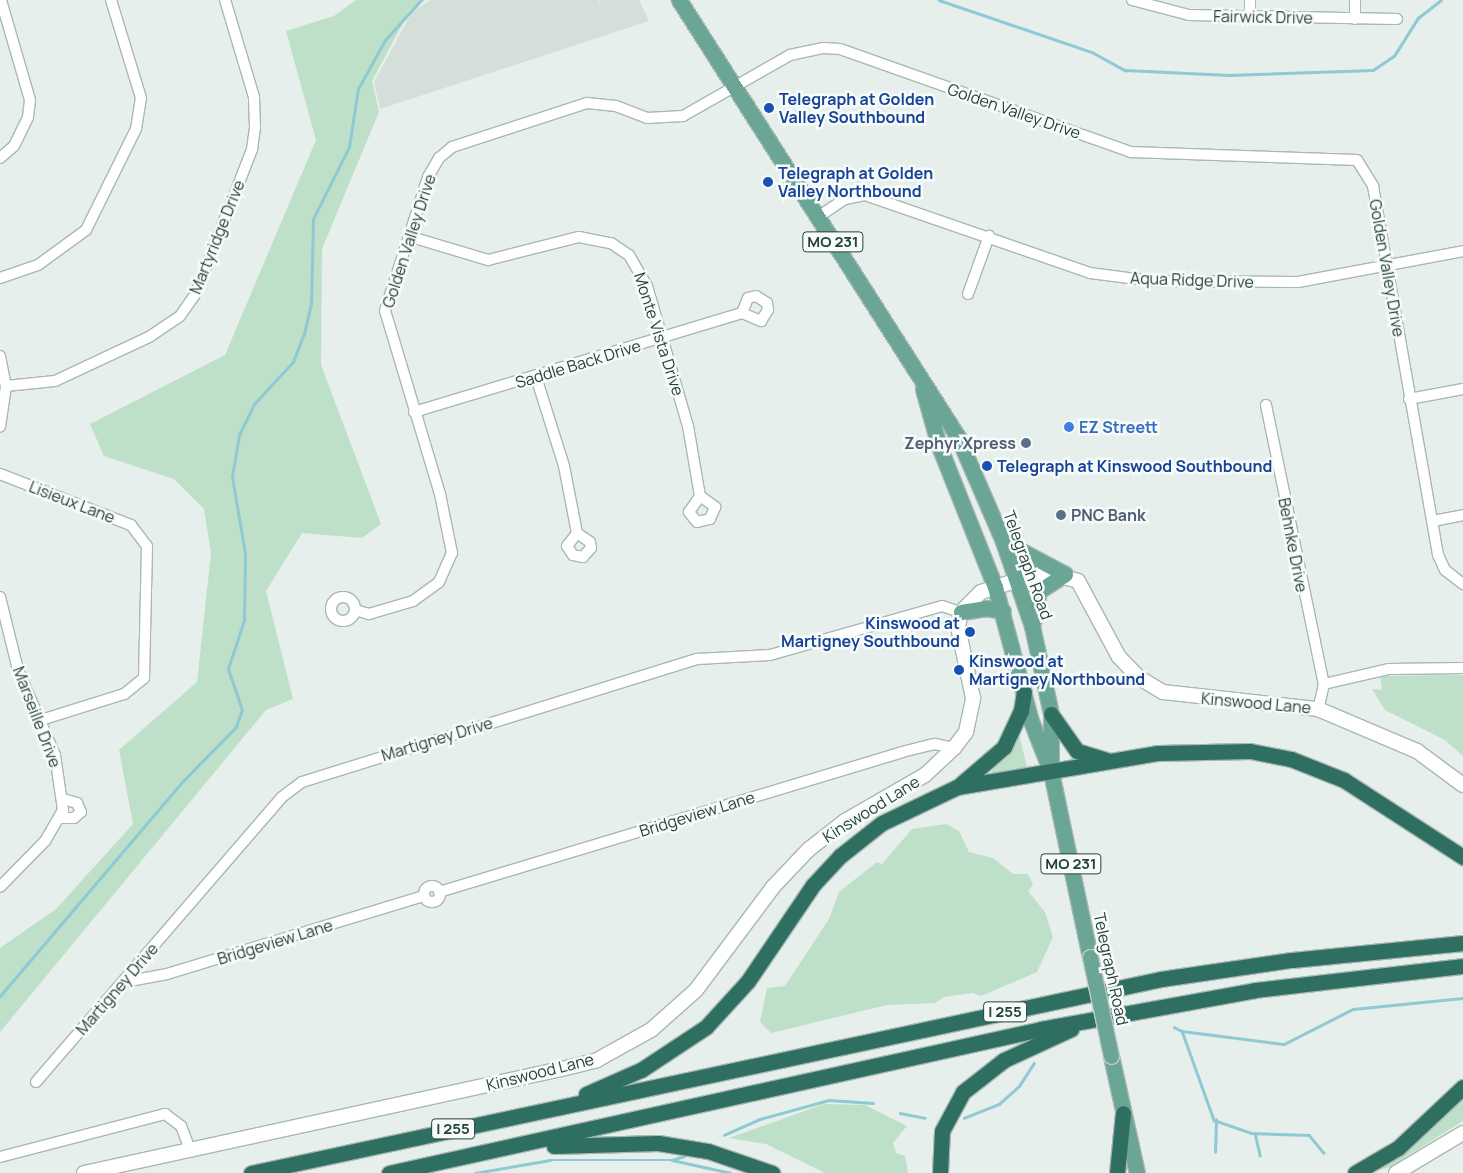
<!DOCTYPE html>
<html>
<head>
<meta charset="utf-8">
<style>
	body { margin:0 }
	#map { position:relative; width:1463px; height:1173px; overflow:hidden; background:#e6efeb; font-family:Manrope,sans-serif }
	div>[style] { position:absolute }
	[style*='--x'] { left:calc(var(--x)*1px); top:calc(var(--y)*1px); width:calc(var(--w)*1px); rotate:calc(var(--a)*1deg) }
	.built>* { inset:0; background:#d4dfda }
	.green>* { inset:0; background:#bfe0c8 }
	.stream>* { height:2.5px; margin:-1.25px; padding:0 1.25px; transform-origin:1.25px; border-radius:1.25px; background:#8ec9d4 }
	.roads { filter:drop-shadow(1px 0 #a8b8b2) drop-shadow(-1px 0 #a8b8b2) drop-shadow(0 1px #a8b8b2) drop-shadow(0 -1px #a8b8b2) }
	.street>* { height:10px; margin:-5px; padding:0 5px; transform-origin:5px; border-radius:5px; background:#fff }
	.street>.ring { margin:-5px; padding:0; box-sizing:content-box; background:none; border:10px solid #fff; border-radius:50% }
	.secondary>* { height:14px; margin:-7px; padding:0 7px; transform-origin:7px; border-radius:7px; background:#fff }
	.primary>* { height:15px; margin:-7.5px; padding:0 7.5px; transform-origin:7.5px; border-radius:7.5px; background:#6aa596 }
	.highway>* { height:15px; margin:-7.5px; padding:0 7.5px; transform-origin:7.5px; border-radius:7.5px; background:#2f6f62 }
	.bridges { filter:drop-shadow(1px 0 #c2cac8) drop-shadow(-1px 0 #c2cac8) drop-shadow(0 1px #c2cac8) drop-shadow(0 -1px #c2cac8) }
	.primary-bridge>* { height:15px; margin:-7.5px; padding:0 7.5px; transform-origin:7.5px; border-radius:7.5px; background:#6aa596 }
	.dots>* { width:14px; height:14px; translate:-50% -50%; box-sizing:border-box; border:2px solid #f7fbf9; border-radius:50% }
	span { translate:-50% -50%; white-space:nowrap; text-align:center; line-height:1.15; -webkit-text-stroke:5px #f7fbf9; paint-order:stroke }
	.shield-label span { padding:1px 4px; background:#f7fbf9; border:1px solid; border-radius:4px; -webkit-text-stroke-width:0 }
	.shield-label { font-size:15px; color:#24423a; font-weight:700 }
	.street-label { font-size:16px; color:#24423a }
	.transit-label { font-size:16px; color:#164399; font-weight:700 }
	.left { translate:0 -50%; text-align:left }
	.right { translate:-100% -50%; text-align:right }
	.shop-label { font-size:16px; color:#366cbe; font-weight:700 }
	.service-label { font-size:16px; color:#4e5e75; font-weight:700 }
</style>
</head>
<body>
<div id="map">
	<div class="built">
		<div style="clip-path:polygon(431px 0,598px 0,601px 6px,599px 0,639px 0,649px 21px,380px 109px,374px 82px,412px 12px)"></div>
	</div>
	<div class="green">
		<div style="clip-path:polygon(356px 0,425px 0,410px 10px,372px 81px,379px 112px,322px 249px,321px 365px,381px 524px,362px 538px,302px 533px,266px 591px,293px 699px,266px 710px,0 1032px,0 948px,56px 909px,133px 824px,119px 750px,197px 682px,211px 553px,204px 509px,174px 479px,104px 456px,90px 424px,225px 355px,316px 140px,286px 31px,334px 16px)"></div>
		<div style="clip-path:polygon(1463px 675px,1463px 756px,1445px 740px,1385px 710px,1372px 689px,1382px 690px,1380px 676px)"></div>
		<div style="clip-path:polygon(1019px 734px,1027px 767px,989px 774px,1005px 757px)"></div>
		<div style="clip-path:polygon(946px 824px,959px 831px,969px 852px,993px 858px,1013px 874px,1028px 874px,1033px 885px,1028px 891px,1045px 912px,1053px 937px,1037px 972px,981px 996px,972px 993px,944px 997px,935px 1003px,887px 1005px,771px 1033px,760px 1022px,767px 988px,785px 986px,829px 919px,839px 892px,877px 862px,882px 864px,912px 829px)"></div>
		<div style="clip-path:polygon(1463px 1098px,1463px 1121px,1390px 1167px,1369px 1173px,1417px 1142px)"></div>
		<div style="clip-path:polygon(824px 1104px,865px 1105px,907px 1126px,893px 1143px,896px 1153px,905px 1156px,908px 1173px,825px 1173px,766px 1144px,729px 1138px)"></div>
	</div>
	<div class="stream">
		<div style="--x:939;--y:0;--w:162;--a:18.8"></div>
		<div style="--x:1092;--y:52;--w:38;--a:29"></div>
		<div style="--x:1125;--y:70;--w:104;--a:2.8"></div>
		<div style="--x:1229;--y:75;--w:144;--a:-2"></div>
		<div style="--x:1373;--y:70;--w:25;--a:-34"></div>
		<div style="--x:1394;--y:56;--w:45;--a:-57.7"></div>
		<div style="--x:1418;--y:18;--w:29;--a:-38"></div>
		<div style="--x:0;--y:996;--w:282;--a:-49.6"></div>
		<div style="--x:183;--y:781;--w:76;--a:-45.5"></div>
		<div style="--x:236;--y:727;--w:18;--a:-71"></div>
		<div style="--x:242;--y:710;--w:43;--a:-108.9"></div>
		<div style="--x:228;--y:669;--w:52;--a:-71.9"></div>
		<div style="--x:244;--y:620;--w:66;--a:-89.1"></div>
		<div style="--x:245;--y:554;--w:78;--a:-99.6"></div>
		<div style="--x:232;--y:477;--w:43;--a:-80.5"></div>
		<div style="--x:239;--y:435;--w:34;--a:-64"></div>
		<div style="--x:254;--y:404;--w:57;--a:-47.1"></div>
		<div style="--x:293;--y:362;--w:30;--a:-69"></div>
		<div style="--x:304;--y:334;--w:32;--a:-77"></div>
		<div style="--x:311;--y:303;--w:84;--a:-88.6"></div>
		<div style="--x:313;--y:219;--w:80;--a:-63.4"></div>
		<div style="--x:349;--y:147;--w:59;--a:-81.2"></div>
		<div style="--x:358;--y:89;--w:56;--a:-61.1"></div>
		<div style="--x:385;--y:40;--w:54;--a:-48"></div>
		<div style="--x:1174;--y:1027;--w:9;--a:27"></div>
		<div style="--x:1182;--y:1031;--w:95;--a:70.2"></div>
		<div style="--x:1214;--y:1120;--w:39;--a:19"></div>
		<div style="--x:1251;--y:1133;--w:58;--a:2"></div>
		<div style="--x:1309;--y:1135;--w:23;--a:50"></div>
		<div style="--x:1182;--y:1031;--w:103;--a:7.3"></div>
		<div style="--x:1284;--y:1044;--w:77;--a:-26.9"></div>
		<div style="--x:1353;--y:1009;--w:111;--a:-5.7"></div>
		<div style="--x:900;--y:1113;--w:25;--a:11"></div>
		<div style="--x:964;--y:1118;--w:38;--a:-22"></div>
		<div style="--x:999;--y:1104;--w:27;--a:-42"></div>
		<div style="--x:1019;--y:1086;--w:27;--a:-57"></div>
		<div style="--x:1255;--y:1133;--w:23;--a:77"></div>
		<div style="--x:724;--y:1135;--w:39;--a:-24"></div>
		<div style="--x:760;--y:1119;--w:72;--a:-15.4"></div>
		<div style="--x:829;--y:1100;--w:44;--a:3.9"></div>
		<div style="--x:1215;--y:1152;--w:32;--a:-88"></div>
		<div style="--x:672;--y:1160;--w:60;--a:12.4"></div>
		<div style="--x:475;--y:1173;--w:76;--a:-9.8"></div>
		<div style="--x:550;--y:1160;--w:122;--a:0"></div>
		<div style="--x:672;--y:1160;--w:13;--a:-18"></div>
	</div>
	<div class="roads">
		<div class="street">
			<div style="--x:1132;--y:0;--w:59;--a:14.7"></div>
			<div style="--x:1189;--y:15;--w:208;--a:1.1"></div>
			<div style="--x:1250;--y:17;--w:17;--a:-90"></div>
			<div style="--x:1355;--y:19;--w:19;--a:-90"></div>
			<div style="--x:0;--y:158;--w:18;--a:-41"></div>
			<div style="--x:14;--y:146;--w:32;--a:-64"></div>
			<div style="--x:28;--y:117;--w:17;--a:-83"></div>
			<div style="--x:30;--y:100;--w:104;--a:-106.2"></div>
			<div style="--x:818;--y:217;--w:32;--a:-34"></div>
			<div style="--x:845;--y:199;--w:20;--a:-11"></div>
			<div style="--x:865;--y:195;--w:238;--a:19.1"></div>
			<div style="--x:1090;--y:273;--w:63;--a:7.4"></div>
			<div style="--x:1152;--y:281;--w:146;--a:0.4"></div>
			<div style="--x:1298;--y:282;--w:168;--a:-10.6"></div>
			<div style="--x:408;--y:236;--w:84;--a:16.7"></div>
			<div style="--x:488;--y:260;--w:94;--a:-14.2"></div>
			<div style="--x:579;--y:237;--w:33;--a:11"></div>
			<div style="--x:611;--y:243;--w:22;--a:34"></div>
			<div style="--x:629;--y:255;--w:36;--a:60"></div>
			<div style="--x:647;--y:286;--w:146;--a:73.7"></div>
			<div style="--x:688;--y:426;--w:71;--a:80.3"></div>
			<div style="--x:700;--y:496;--w:19;--a:36"></div>
			<div style="--x:715;--y:507;--w:13;--a:113"></div>
			<div style="--x:710;--y:519;--w:13;--a:167"></div>
			<div style="--x:697;--y:522;--w:13;--a:-129"></div>
			<div style="--x:689;--y:512;--w:19;--a:-55"></div>
			<div style="--x:0;--y:278;--w:40;--a:-18.9"></div>
			<div style="--x:38;--y:265;--w:59;--a:-36.1"></div>
			<div style="--x:86;--y:230;--w:113;--a:-63.7"></div>
			<div style="--x:136;--y:129;--w:31;--a:-81"></div>
			<div style="--x:141;--y:98;--w:102;--a:-107"></div>
			<div style="--x:968;--y:294;--w:62;--a:-70.1"></div>
			<div style="--x:0;--y:356;--w:31;--a:79"></div>
			<div style="--x:6;--y:386;--w:41;--a:98.3"></div>
			<div style="--x:536;--y:377;--w:93;--a:72.5"></div>
			<div style="--x:564;--y:466;--w:68;--a:79"></div>
			<div style="--x:577;--y:533;--w:16;--a:35"></div>
			<div style="--x:590;--y:542;--w:6;--a:81"></div>
			<div style="--x:591;--y:548;--w:12;--a:132"></div>
			<div style="--x:583;--y:557;--w:10;--a:-169"></div>
			<div style="--x:573;--y:555;--w:11;--a:-124"></div>
			<div style="--x:567;--y:546;--w:16;--a:-52"></div>
			<div style="--x:6;--y:386;--w:49;--a:-5.8"></div>
			<div style="--x:55;--y:381;--w:104;--a:-25.1"></div>
			<div style="--x:149;--y:337;--w:37;--a:-34"></div>
			<div style="--x:180;--y:316;--w:28;--a:-55"></div>
			<div style="--x:196;--y:293;--w:155;--a:-68.7"></div>
			<div style="--x:252;--y:149;--w:22;--a:-82"></div>
			<div style="--x:255;--y:127;--w:30;--a:-92"></div>
			<div style="--x:254;--y:97;--w:101;--a:-106.6"></div>
			<div style="--x:1409;--y:399;--w:55;--a:-10.5"></div>
			<div style="--x:1266;--y:405;--w:285;--a:78.3"></div>
			<div style="--x:1324;--y:684;--w:26;--a:103"></div>
			<div style="--x:414;--y:412;--w:343;--a:-16.8"></div>
			<div style="--x:742;--y:313;--w:21;--a:23"></div>
			<div style="--x:761;--y:321;--w:13;--a:-58"></div>
			<div style="--x:768;--y:310;--w:7;--a:-98"></div>
			<div style="--x:767;--y:303;--w:13;--a:-148"></div>
			<div style="--x:756;--y:296;--w:8;--a:166"></div>
			<div style="--x:748;--y:298;--w:16;--a:112"></div>
			<div style="--x:0;--y:474;--w:141;--a:21.3"></div>
			<div style="--x:131;--y:525;--w:26;--a:53"></div>
			<div style="--x:147;--y:546;--w:132;--a:91.3"></div>
			<div style="--x:144;--y:678;--w:26;--a:141"></div>
			<div style="--x:124;--y:694;--w:87;--a:162.6"></div>
			<div style="--x:1433;--y:521;--w:31;--a:-11"></div>
			<div style="--x:0;--y:597;--w:75;--a:76.1"></div>
			<div style="--x:18;--y:670;--w:93;--a:66.5"></div>
			<div style="--x:55;--y:755;--w:56;--a:81.7"></div>
			<div style="--x:63;--y:810;--w:36;--a:120"></div>
			<div style="--x:45;--y:841;--w:64;--a:134.4"></div>
			<div class="ring" style="left:331px;top:597px;width:14px;height:14px"></div>
			<div style="--x:355;--y:610;--w:15;--a:16"></div>
			<div style="--x:369;--y:614;--w:46;--a:-16.5"></div>
			<div style="--x:413;--y:601;--w:32;--a:-36"></div>
			<div style="--x:439;--y:582;--w:32;--a:-66"></div>
			<div style="--x:452;--y:553;--w:60;--a:-101.5"></div>
			<div style="--x:440;--y:494;--w:191;--a:-106.7"></div>
			<div style="--x:385;--y:311;--w:141;--a:-72.2"></div>
			<div style="--x:428;--y:177;--w:22;--a:-60"></div>
			<div style="--x:439;--y:158;--w:17;--a:-40"></div>
			<div style="--x:452;--y:147;--w:142;--a:-18.1"></div>
			<div style="--x:587;--y:103;--w:29;--a:6"></div>
			<div style="--x:616;--y:106;--w:33;--a:21"></div>
			<div style="--x:647;--y:118;--w:36;--a:-3"></div>
			<div style="--x:683;--y:116;--w:123;--a:-29.7"></div>
			<div style="--x:790;--y:55;--w:34;--a:-12"></div>
			<div style="--x:823;--y:48;--w:17;--a:3"></div>
			<div style="--x:840;--y:49;--w:309;--a:19.5"></div>
			<div style="--x:1131;--y:152;--w:226;--a:2"></div>
			<div style="--x:1357;--y:160;--w:31;--a:58"></div>
			<div style="--x:1373;--y:186;--w:375;--a:80"></div>
			<div style="--x:1438;--y:555;--w:17;--a:65"></div>
			<div style="--x:1445;--y:570;--w:23;--a:38"></div>
			<div style="--x:1324;--y:684;--w:67;--a:-13"></div>
			<div style="--x:1389;--y:669;--w:74;--a:-0.8"></div>
			<div style="--x:59;--y:818;--w:15;--a:0"></div>
			<div style="--x:74;--y:818;--w:9;--a:-41"></div>
			<div style="--x:81;--y:812;--w:10;--a:-114"></div>
			<div style="--x:77;--y:803;--w:15;--a:-164"></div>
			<div class="ring" style="left:424px;top:886px;width:6px;height:6px"></div>
			<div style="--x:439;--y:892;--w:484;--a:-16.8"></div>
			<div style="--x:902;--y:752;--w:34;--a:-14"></div>
			<div style="--x:935;--y:744;--w:19;--a:12"></div>
			<div style="--x:124;--y:982;--w:44;--a:-10.5"></div>
			<div style="--x:167;--y:974;--w:269;--a:-16.9"></div>
			<div style="--x:36;--y:1082;--w:376;--a:-49.2"></div>
			<div style="--x:282;--y:797;--w:25;--a:-37"></div>
			<div style="--x:302;--y:782;--w:414;--a:-17.3"></div>
			<div style="--x:697;--y:659;--w:73;--a:-3.1"></div>
			<div style="--x:770;--y:655;--w:179;--a:-15.9"></div>
			<div style="--x:942;--y:606;--w:20;--a:18"></div>
			<div style="--x:0;--y:1157;--w:171;--a:-14.6"></div>
			<div style="--x:165;--y:1114;--w:20;--a:37"></div>
			<div style="--x:181;--y:1126;--w:26;--a:69"></div>
		</div>
		<div class="secondary">
			<div style="--x:84;--y:1173;--w:489;--a:-12.3"></div>
			<div style="--x:562;--y:1069;--w:36;--a:-14"></div>
			<div style="--x:597;--y:1060;--w:62;--a:-29.1"></div>
			<div style="--x:651;--y:1030;--w:60;--a:-41.6"></div>
			<div style="--x:696;--y:990;--w:129;--a:-53.2"></div>
			<div style="--x:773;--y:887;--w:51;--a:-46.6"></div>
			<div style="--x:808;--y:850;--w:47;--a:-38.1"></div>
			<div style="--x:845;--y:821;--w:92;--a:-29.9"></div>
			<div style="--x:925;--y:775;--w:40;--a:-43"></div>
			<div style="--x:954;--y:748;--w:20;--a:-53"></div>
			<div style="--x:966;--y:732;--w:35;--a:-78"></div>
			<div style="--x:973;--y:698;--w:73;--a:-101.9"></div>
			<div style="--x:958;--y:627;--w:15;--a:-79"></div>
			<div style="--x:961;--y:612;--w:28;--a:-45"></div>
			<div style="--x:981;--y:592;--w:38;--a:-18"></div>
			<div style="--x:1017;--y:580;--w:31;--a:-13"></div>
			<div style="--x:1047;--y:573;--w:32;--a:14"></div>
			<div style="--x:1078;--y:581;--w:86;--a:61.7"></div>
			<div style="--x:1119;--y:657;--w:28;--a:46"></div>
			<div style="--x:1138;--y:677;--w:29;--a:31"></div>
			<div style="--x:1163;--y:692;--w:156;--a:6.3"></div>
			<div style="--x:1318;--y:709;--w:108;--a:23"></div>
			<div style="--x:1417;--y:751;--w:57;--a:36.5"></div>
			<div style="--x:1396;--y:1173;--w:78;--a:-30.8"></div>
		</div>
		<div class="primary">
			<div style="--x:679;--y:0;--w:518;--a:57.44"></div>
			<div style="--x:958;--y:437;--w:113;--a:66.6"></div>
			<div style="--x:1003;--y:541;--w:90;--a:71.2"></div>
			<div style="--x:1032;--y:626;--w:90;--a:77.8"></div>
			<div style="--x:1051;--y:714;--w:58;--a:90"></div>
			<div style="--x:923;--y:389;--w:59;--a:74.3"></div>
			<div style="--x:939;--y:446;--w:152;--a:68.3"></div>
			<div style="--x:995;--y:587;--w:139;--a:75"></div>
			<div style="--x:1031;--y:721;--w:55;--a:68.6"></div>
			<div style="--x:1051;--y:772;--w:189;--a:78.1"></div>
			<div style="--x:1003;--y:541;--w:70;--a:28"></div>
			<div style="--x:961;--y:612;--w:24;--a:-9"></div>
			<div style="--x:985;--y:608;--w:18;--a:9"></div>
			<div style="--x:1033;--y:622;--w:32;--a:-79"></div>
			<div style="--x:1039;--y:591;--w:31;--a:-33"></div>
			<div style="--x:1111;--y:1056;--w:120;--a:77.5"></div>
		</div>
		<div class="highway">
			<div style="--x:1051;--y:714;--w:45;--a:54.9"></div>
			<div style="--x:1077;--y:751;--w:30;--a:17"></div>
			<div style="--x:961;--y:784;--w:57;--a:-40.7"></div>
			<div style="--x:1004;--y:747;--w:40;--a:-65"></div>
			<div style="--x:1021;--y:711;--w:19;--a:-81"></div>
			<div style="--x:586;--y:1094;--w:60;--a:-23.6"></div>
			<div style="--x:641;--y:1070;--w:78;--a:-33.5"></div>
			<div style="--x:706;--y:1027;--w:62;--a:-47.6"></div>
			<div style="--x:748;--y:981;--w:116;--a:-55.9"></div>
			<div style="--x:813;--y:885;--w:40;--a:-47"></div>
			<div style="--x:840;--y:856;--w:53;--a:-38.2"></div>
			<div style="--x:882;--y:823;--w:83;--a:-25.6"></div>
			<div style="--x:957;--y:787;--w:204;--a:-9.6"></div>
			<div style="--x:1158;--y:753;--w:92;--a:-1.2"></div>
			<div style="--x:1250;--y:751;--w:42;--a:11"></div>
			<div style="--x:1291;--y:759;--w:57;--a:21.6"></div>
			<div style="--x:1344;--y:780;--w:142;--a:32.9"></div>
			<div style="--x:554;--y:1146;--w:104;--a:-1.7"></div>
			<div style="--x:658;--y:1143;--w:51;--a:9.1"></div>
			<div style="--x:708;--y:1151;--w:68;--a:19"></div>
			<div style="--x:251;--y:1173;--w:930;--a:-12.03"></div>
			<div style="--x:1161;--y:979;--w:132;--a:-8.3"></div>
			<div style="--x:1292;--y:960;--w:172;--a:-5.7"></div>
			<div style="--x:389;--y:1173;--w:668;--a:-12.45"></div>
			<div style="--x:1041;--y:1029;--w:218;--a:-10.3"></div>
			<div style="--x:1255;--y:990;--w:209;--a:-6.6"></div>
			<div style="--x:940;--y:1173;--w:42;--a:-87.3"></div>
			<div style="--x:942;--y:1131;--w:44;--a:-61.7"></div>
			<div style="--x:963;--y:1092;--w:52;--a:-38"></div>
			<div style="--x:1004;--y:1060;--w:74;--a:-24.8"></div>
			<div style="--x:1117;--y:1173;--w:60;--a:-84.3"></div>
			<div style="--x:1355;--y:1173;--w:50;--a:-30.2"></div>
			<div style="--x:1398;--y:1148;--w:89;--a:-43.2"></div>
		</div>
	</div>
	<div class="bridges">
		<div class="primary-bridge">
			<div style="--x:1090;--y:957;--w:101;--a:78"></div>
		</div>
	</div>
	<div class="dots">
		<div style="left:769px;top:108px;background:#1a4fb4"></div>
		<div style="left:768px;top:182px;background:#1a4fb4"></div>
		<div style="left:1069px;top:427px;background:#3f7fe0"></div>
		<div style="left:1026px;top:443px;background:#5c6f8a"></div>
		<div style="left:987px;top:466px;background:#1a4fb4"></div>
		<div style="left:1061px;top:515px;background:#5c6f8a"></div>
		<div style="left:970px;top:632px;background:#1a4fb4"></div>
		<div style="left:959px;top:670px;background:#1a4fb4"></div>
	</div>
	<div class="shield-label">
		<span style="left:833px;top:242px">MO 231</span>
		<span style="left:1071px;top:864px">MO 231</span>
		<span style="left:1005px;top:1012px">I 255</span>
		<span style="left:453px;top:1129px">I 255</span>
	</div>
	<div class="street-label">
		<span style="left:1263px;top:17px;rotate:1deg">Fairwick Drive</span>
		<span style="left:1014px;top:111px;rotate:19deg">Golden Valley Drive</span>
		<span style="left:217px;top:237px;rotate:-68deg">Martyridge Drive</span>
		<span style="left:409px;top:241px;rotate:-72deg">Golden Valley Drive</span>
		<span style="left:1387px;top:268px;rotate:80deg">Golden Valley Drive</span>
		<span style="left:1192px;top:280px;rotate:2deg">Aqua Ridge Drive</span>
		<span style="left:659px;top:334px;rotate:72deg">Monte Vista Drive</span>
		<span style="left:578px;top:364px;rotate:-17deg">Saddle Back Drive</span>
		<span style="left:72px;top:502px;rotate:21deg">Lisieux Lane</span>
		<span style="left:1293px;top:545px;rotate:79deg">Behnke Drive</span>
		<span style="left:1028px;top:565px;rotate:70deg">Telegraph Road</span>
		<span style="left:1256px;top:703px;rotate:5deg">Kinswood Lane</span>
		<span style="left:37px;top:717px;rotate:69deg">Marseille Drive</span>
		<span style="left:437px;top:739px;rotate:-17deg">Martigney Drive</span>
		<span style="left:871px;top:809px;rotate:-32deg">Kinswood Lane</span>
		<span style="left:697px;top:814px;rotate:-17deg">Bridgeview Lane</span>
		<span style="left:275px;top:942px;rotate:-17deg">Bridgeview Lane</span>
		<span style="left:1111px;top:969px;rotate:78deg">Telegraph Road</span>
		<span style="left:117px;top:989px;rotate:-49deg">Martigney Drive</span>
		<span style="left:540px;top:1072px;rotate:-14deg">Kinswood Lane</span>
	</div>
	<div class="transit-label">
		<span class="left" style="left:779px;top:108px">Telegraph at Golden<br>Valley Southbound</span>
		<span class="left" style="left:778px;top:182px">Telegraph at Golden<br>Valley Northbound</span>
		<span class="left" style="left:997px;top:466px">Telegraph at Kinswood Southbound</span>
		<span class="right" style="left:960px;top:632px">Kinswood at<br>Martigney Southbound</span>
		<span class="left" style="left:969px;top:670px">Kinswood at<br>Martigney Northbound</span>
	</div>
	<div class="shop-label">
		<span class="left" style="left:1079px;top:427px">EZ Streett</span>
	</div>
	<div class="service-label">
		<span class="right" style="left:1016px;top:443px">Zephyr Xpress</span>
		<span class="left" style="left:1071px;top:515px">PNC Bank</span>
	</div>
</div>
</body>
</html>
